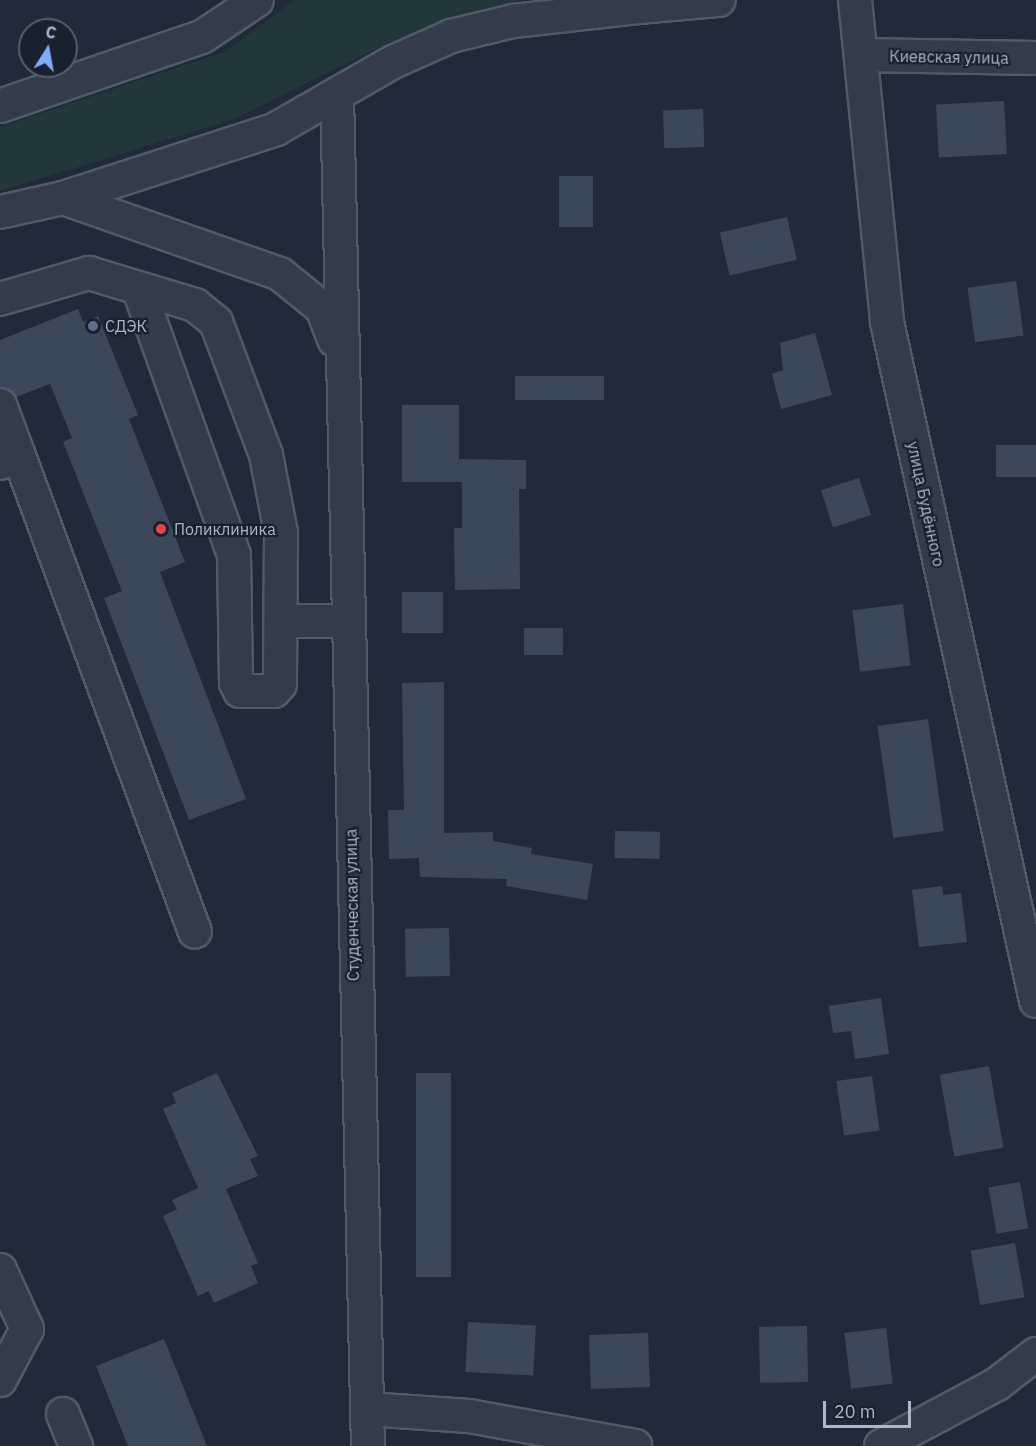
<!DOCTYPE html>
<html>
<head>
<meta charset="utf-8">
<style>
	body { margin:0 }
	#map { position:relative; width:1036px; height:1446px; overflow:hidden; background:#202a39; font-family:"IBM Plex Sans",sans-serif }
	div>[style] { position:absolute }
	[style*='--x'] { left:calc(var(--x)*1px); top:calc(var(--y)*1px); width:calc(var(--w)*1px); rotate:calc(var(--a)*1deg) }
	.green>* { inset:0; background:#22373a }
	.building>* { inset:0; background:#3c4859; transform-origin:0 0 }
	.roads { filter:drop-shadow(2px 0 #515a67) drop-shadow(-2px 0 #515a67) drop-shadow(0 2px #515a67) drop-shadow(0 -2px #515a67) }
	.minor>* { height:32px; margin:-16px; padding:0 16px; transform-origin:16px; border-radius:16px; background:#343c49 }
	.dots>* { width:16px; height:16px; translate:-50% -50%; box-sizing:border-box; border:3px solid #19212e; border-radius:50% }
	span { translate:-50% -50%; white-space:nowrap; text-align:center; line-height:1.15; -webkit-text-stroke:4.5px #19212e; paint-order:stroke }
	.street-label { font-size:16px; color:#aeb7c6 }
	.poi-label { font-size:16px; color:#aeb7c6 }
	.left { translate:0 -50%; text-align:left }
	.north { position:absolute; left:18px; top:18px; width:60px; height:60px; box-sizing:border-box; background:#19212e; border:2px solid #555d6b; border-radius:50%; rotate:11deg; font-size:16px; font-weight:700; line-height:24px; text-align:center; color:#aeb7c6 }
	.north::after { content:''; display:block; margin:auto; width:21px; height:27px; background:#7eacfb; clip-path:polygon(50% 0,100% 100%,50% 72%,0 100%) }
	.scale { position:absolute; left:823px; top:1401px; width:88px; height:27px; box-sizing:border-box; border:3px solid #aeb7c6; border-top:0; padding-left:8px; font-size:18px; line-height:21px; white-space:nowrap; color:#aeb7c6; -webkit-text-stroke:4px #19212e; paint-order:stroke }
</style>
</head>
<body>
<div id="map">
	<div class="green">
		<div style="clip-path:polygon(295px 0,518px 0,388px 43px,235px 119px,0 191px,0 127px,224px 52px)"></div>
	</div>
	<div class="building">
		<div style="left:1004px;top:101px;width:53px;height:68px;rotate:87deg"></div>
		<div style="left:703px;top:109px;width:38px;height:40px;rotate:88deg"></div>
		<div style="left:559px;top:176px;width:34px;height:51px"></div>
		<div style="left:787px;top:217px;width:44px;height:69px;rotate:77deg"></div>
		<div style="left:1016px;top:281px;width:55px;height:49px;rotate:82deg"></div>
		<div style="clip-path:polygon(78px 309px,83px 322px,98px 316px,138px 415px,129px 419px,185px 562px,160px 572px,246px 799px,189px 820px,104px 598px,122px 591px,63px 442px,72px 438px,50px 384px,16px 397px,0 387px,0 340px)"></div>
		<div style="clip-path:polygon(815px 333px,832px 395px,781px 409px,772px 374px,783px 370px,780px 343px)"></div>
		<div style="left:604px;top:376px;width:24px;height:89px;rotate:90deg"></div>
		<div style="clip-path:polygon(402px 405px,459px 405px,459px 459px,526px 460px,526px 489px,519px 489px,520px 589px,455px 590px,454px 528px,462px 528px,462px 482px,402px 482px)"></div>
		<div style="left:1036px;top:445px;width:32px;height:40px;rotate:90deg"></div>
		<div style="left:859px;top:478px;width:39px;height:40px;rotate:72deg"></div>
		<div style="left:402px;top:592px;width:41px;height:41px"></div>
		<div style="left:903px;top:604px;width:62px;height:51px;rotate:83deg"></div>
		<div style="left:524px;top:628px;width:39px;height:27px"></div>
		<div style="clip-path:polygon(444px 682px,444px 833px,493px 832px,493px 841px,532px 848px,531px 854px,593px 864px,587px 900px,506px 886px,507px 879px,420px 877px,419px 858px,389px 859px,388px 810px,404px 810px,402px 683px)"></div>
		<div style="left:928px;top:719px;width:113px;height:51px;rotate:82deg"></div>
		<div style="left:615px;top:831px;width:45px;height:27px;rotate:1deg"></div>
		<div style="clip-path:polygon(942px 886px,943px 895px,961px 893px,967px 942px,919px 947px,912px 890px)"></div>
		<div style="left:449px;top:928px;width:48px;height:44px;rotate:89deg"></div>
		<div style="clip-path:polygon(881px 998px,889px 1054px,855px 1059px,851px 1031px,833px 1033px,829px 1006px)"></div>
		<div style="left:989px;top:1066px;width:83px;height:50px;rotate:80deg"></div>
		<div style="clip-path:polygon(217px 1073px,258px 1156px,250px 1159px,258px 1176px,226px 1189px,258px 1263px,251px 1266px,258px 1283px,214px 1303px,209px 1291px,198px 1296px,163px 1216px,177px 1209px,172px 1200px,198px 1188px,163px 1109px,176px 1103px,172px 1093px)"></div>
		<div style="left:416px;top:1073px;width:35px;height:204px"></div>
		<div style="left:872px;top:1076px;width:55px;height:36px;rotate:82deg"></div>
		<div style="left:1020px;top:1182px;width:47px;height:32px;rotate:80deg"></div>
		<div style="left:1015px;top:1243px;width:55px;height:45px;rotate:80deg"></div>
		<div style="left:468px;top:1322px;width:68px;height:50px;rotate:3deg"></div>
		<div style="left:807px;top:1326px;width:56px;height:48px;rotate:89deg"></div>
		<div style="left:886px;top:1328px;width:56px;height:42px;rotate:83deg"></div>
		<div style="left:648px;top:1333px;width:54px;height:59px;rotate:88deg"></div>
		<div style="clip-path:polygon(164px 1339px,207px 1446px,128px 1446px,96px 1366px)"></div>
	</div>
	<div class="roads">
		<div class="minor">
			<div style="--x:855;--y:0;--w:324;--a:84.3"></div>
			<div style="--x:887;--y:322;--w:695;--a:77.62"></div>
			<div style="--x:640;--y:7;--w:79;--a:-5.1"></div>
			<div style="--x:862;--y:55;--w:174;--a:1"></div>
			<div style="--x:337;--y:94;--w:1352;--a:88.69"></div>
			<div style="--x:0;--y:106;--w:213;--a:-18.9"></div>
			<div style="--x:202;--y:37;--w:66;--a:-33.9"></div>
			<div style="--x:63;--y:198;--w:230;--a:19.3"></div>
			<div style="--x:280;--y:274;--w:54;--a:39"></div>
			<div style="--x:322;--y:308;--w:34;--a:69"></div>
			<div style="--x:0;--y:212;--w:65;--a:-12.5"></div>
			<div style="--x:63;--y:198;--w:224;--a:-17.9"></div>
			<div style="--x:276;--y:129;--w:135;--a:-29.8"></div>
			<div style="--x:393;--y:62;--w:64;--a:-24.1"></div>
			<div style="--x:451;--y:36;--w:64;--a:-13.6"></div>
			<div style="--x:513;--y:21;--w:128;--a:-6.3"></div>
			<div style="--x:640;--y:7;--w:11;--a:-41"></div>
			<div style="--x:0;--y:299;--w:93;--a:-16.3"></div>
			<div style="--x:89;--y:273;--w:111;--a:16.8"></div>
			<div style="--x:195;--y:305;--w:27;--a:39"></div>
			<div style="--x:216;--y:322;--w:142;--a:69.4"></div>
			<div style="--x:266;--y:455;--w:79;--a:79.1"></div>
			<div style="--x:281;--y:533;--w:151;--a:90.4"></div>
			<div style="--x:280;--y:684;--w:9;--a:131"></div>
			<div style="--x:274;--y:691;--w:34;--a:180"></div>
			<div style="--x:240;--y:691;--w:9;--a:-117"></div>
			<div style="--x:236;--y:683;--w:128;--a:-90.9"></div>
			<div style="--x:234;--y:555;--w:282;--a:-109.7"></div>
			<div style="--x:0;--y:405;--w:54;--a:69.6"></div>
			<div style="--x:0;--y:463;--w:20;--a:-20"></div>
			<div style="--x:19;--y:456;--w:507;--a:69.71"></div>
			<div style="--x:281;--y:621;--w:64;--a:0"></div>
			<div style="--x:0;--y:1270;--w:65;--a:65.4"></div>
			<div style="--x:27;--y:1329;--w:58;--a:117.9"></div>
			<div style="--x:367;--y:1409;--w:102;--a:3.9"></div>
			<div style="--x:469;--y:1416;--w:169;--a:10.2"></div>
			<div style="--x:63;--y:1414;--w:35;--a:68"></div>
			<div style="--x:881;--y:1446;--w:132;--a:-28.1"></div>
			<div style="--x:997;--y:1384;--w:49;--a:-37.6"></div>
		</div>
	</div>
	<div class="dots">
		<div style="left:93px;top:326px;background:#5c6f8a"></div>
		<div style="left:161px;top:529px;background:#e0444e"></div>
	</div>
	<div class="street-label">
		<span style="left:949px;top:57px;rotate:1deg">Киевская улица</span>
		<span style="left:926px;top:504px;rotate:78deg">улица Будённого</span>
		<span style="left:352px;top:905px;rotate:-91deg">Студенческая улица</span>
	</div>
	<div class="poi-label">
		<span class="left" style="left:105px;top:326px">СДЭК</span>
		<span class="left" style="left:174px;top:529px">Поликлиника</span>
	</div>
	<div class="north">С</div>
	<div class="scale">20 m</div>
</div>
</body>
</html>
